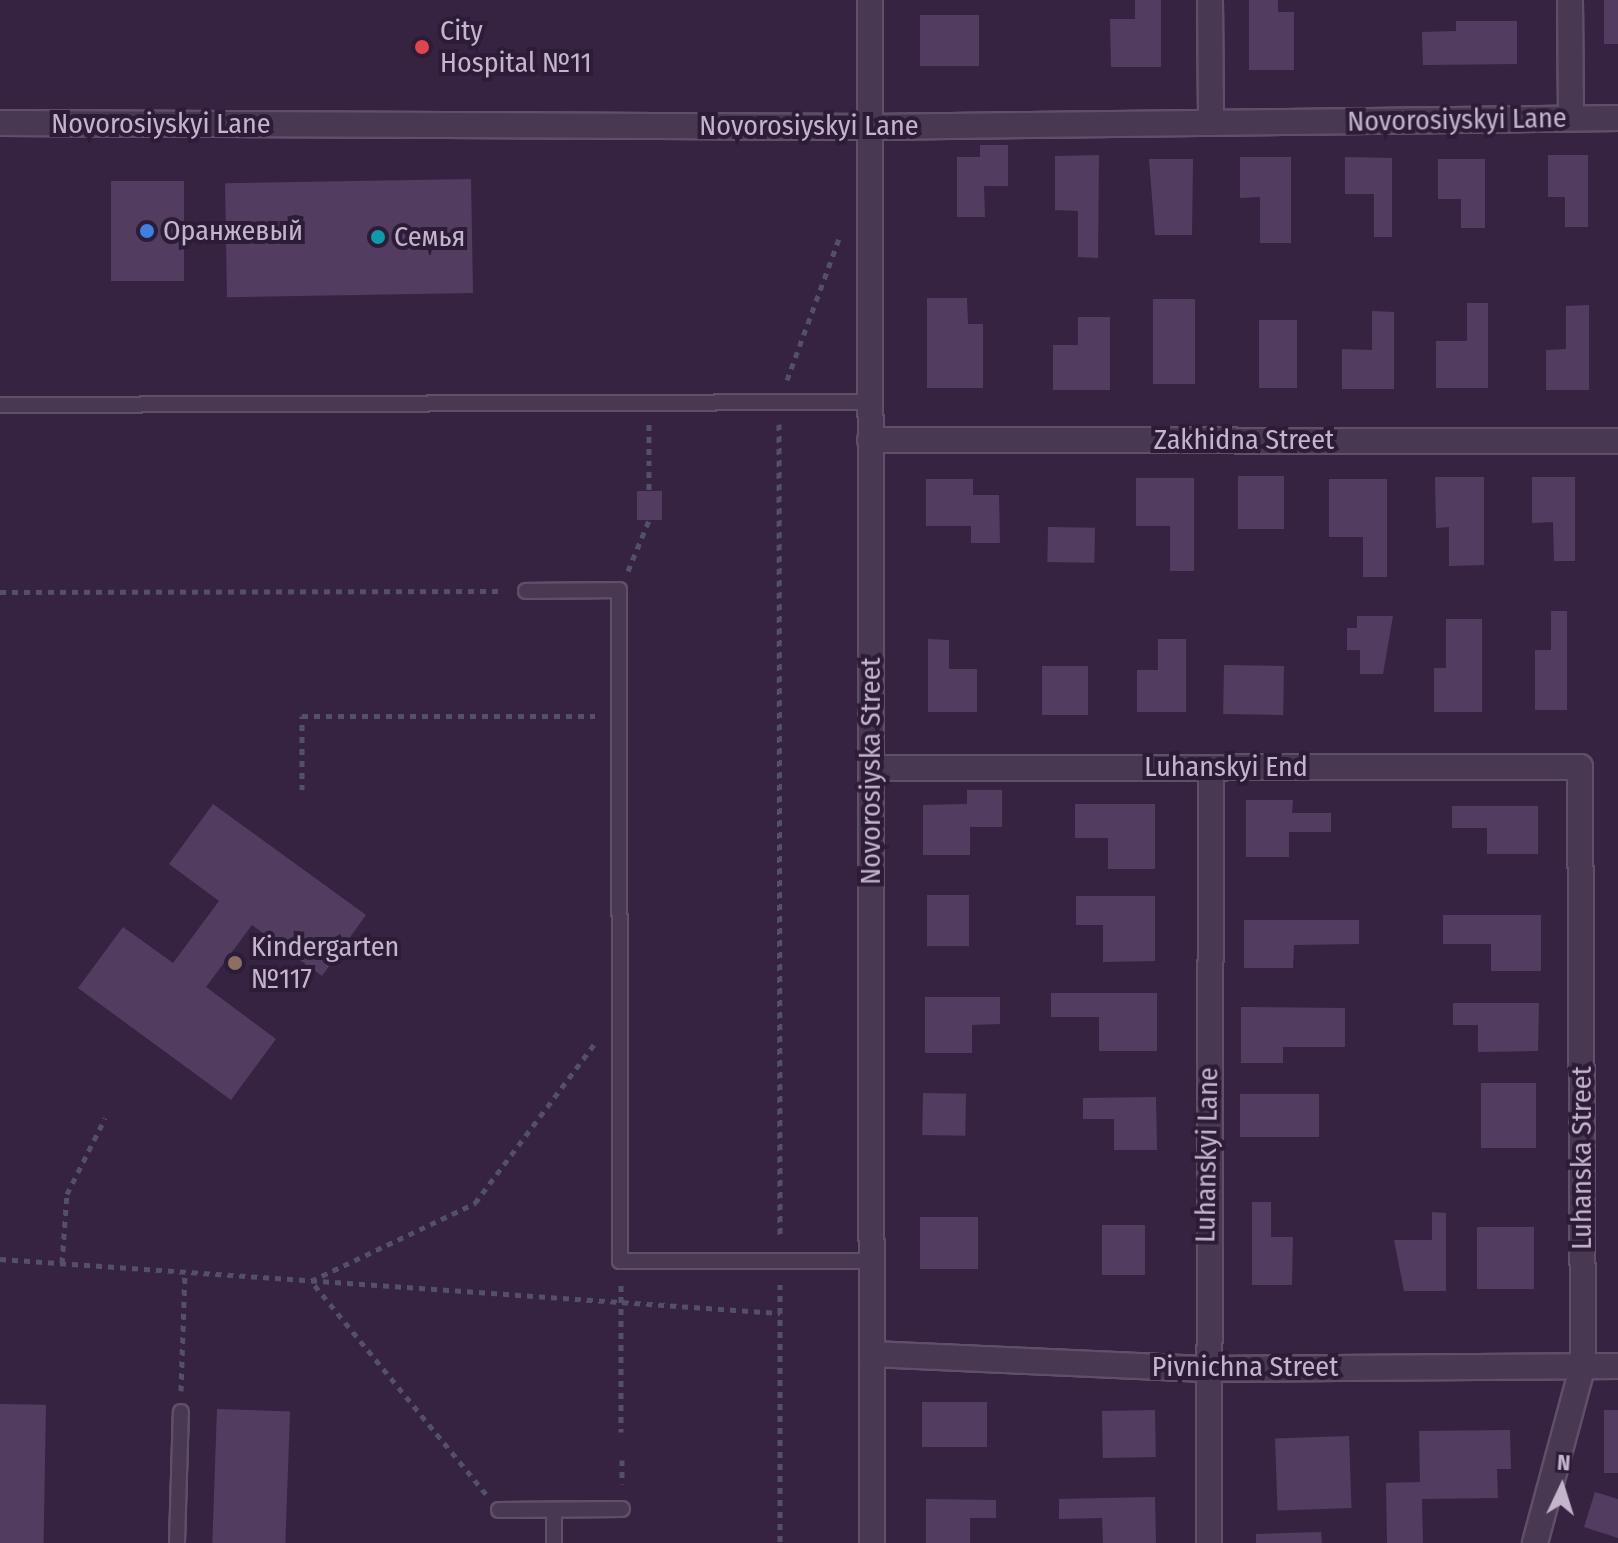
<!DOCTYPE html>
<html>
<head>
<meta charset="utf-8">
<style>
	body { margin:0 }
	#map { position:relative; width:1618px; height:1543px; overflow:hidden; background:#362342; font-family:"Fira Sans Condensed",sans-serif }
	div>[style] { position:absolute }
	[style*='--x'] { left:calc(var(--x)*1px); top:calc(var(--y)*1px); width:calc(var(--w)*1px); rotate:calc(var(--a)*1deg) }
	.building>* { inset:0; background:#523d60; transform-origin:0 0 }
	.path>* { height:5px; margin-top:-2.5px; transform-origin:0; background:repeating-linear-gradient(90deg,#544f6b 0 6px,transparent 0 12px) }
	.roads { filter:drop-shadow(2px 0 #604f69) drop-shadow(-2px 0 #604f69) drop-shadow(0 2px #604f69) drop-shadow(0 -2px #604f69) }
	.service>* { height:14px; margin:-7px; padding:0 7px; transform-origin:7px; border-radius:7px; background:#483852 }
	.minor>* { height:24px; margin:-12px; padding:0 12px; transform-origin:12px; border-radius:12px; background:#483852 }
	.dots>* { width:22px; height:22px; translate:-50% -50%; box-sizing:border-box; border:4px solid #2d1c37; border-radius:50% }
	span { translate:-50% -50%; white-space:nowrap; text-align:center; line-height:1.15; -webkit-text-stroke:8px #2d1c37; paint-order:stroke }
	.poi-label { font-size:28px; color:#c4b4cc }
	.left { translate:0 -50%; text-align:left }
	.street-label { font-size:28px; color:#c4b4cc }
	.north { position:absolute; left:1522px; top:1447px; width:80px; height:80px; -webkit-text-stroke:6px #2d1c37; paint-order:stroke; rotate:4deg; font-size:22px; font-weight:700; line-height:32px; text-align:center; color:#c4b4cc }
	.north::after { content:''; display:block; margin:auto; width:28px; height:36px; background:#c4b4cc; clip-path:polygon(50% 0,100% 100%,50% 72%,0 100%) }
</style>
</head>
<body>
<div id="map">
	<div class="building">
		<div style="clip-path:polygon(1135px 0,1161px 0,1161px 67px,1111px 67px,1110px 19px,1135px 19px)"></div>
		<div style="clip-path:polygon(1249px 0,1278px 0,1278px 12px,1294px 12px,1294px 70px,1249px 70px)"></div>
		<div style="left:1604px;top:0;width:14px;height:44px"></div>
		<div style="left:920px;top:15px;width:59px;height:51px"></div>
		<div style="clip-path:polygon(1456px 21px,1517px 21px,1517px 64px,1423px 65px,1422px 32px,1456px 31px)"></div>
		<div style="clip-path:polygon(980px 145px,1008px 145px,1008px 186px,984px 186px,985px 217px,957px 217px,957px 157px,980px 157px)"></div>
		<div style="clip-path:polygon(1099px 155px,1098px 258px,1078px 257px,1078px 211px,1055px 210px,1055px 156px)"></div>
		<div style="clip-path:polygon(1548px 155px,1588px 155px,1588px 227px,1565px 227px,1565px 197px,1548px 197px)"></div>
		<div style="clip-path:polygon(1240px 157px,1291px 157px,1291px 243px,1260px 243px,1260px 197px,1240px 198px)"></div>
		<div style="clip-path:polygon(1345px 157px,1392px 158px,1392px 237px,1374px 237px,1374px 194px,1345px 194px)"></div>
		<div style="clip-path:polygon(1149px 159px,1193px 159px,1192px 235px,1155px 235px)"></div>
		<div style="clip-path:polygon(1438px 159px,1485px 159px,1485px 228px,1461px 228px,1461px 199px,1438px 199px)"></div>
		<div style="left:471px;top:179px;width:114px;height:246px;rotate:89deg"></div>
		<div style="left:111px;top:181px;width:73px;height:100px"></div>
		<div style="clip-path:polygon(927px 298px,967px 298px,968px 324px,983px 324px,983px 388px,927px 388px)"></div>
		<div style="left:1153px;top:299px;width:42px;height:85px"></div>
		<div style="clip-path:polygon(1467px 303px,1488px 303px,1488px 388px,1436px 388px,1436px 341px,1467px 341px)"></div>
		<div style="clip-path:polygon(1589px 305px,1589px 390px,1546px 390px,1546px 350px,1566px 349px,1566px 306px)"></div>
		<div style="clip-path:polygon(1372px 311px,1394px 312px,1394px 389px,1342px 389px,1342px 349px,1372px 350px)"></div>
		<div style="clip-path:polygon(1078px 317px,1110px 317px,1110px 390px,1053px 390px,1053px 345px,1078px 345px)"></div>
		<div style="left:1297px;top:320px;width:68px;height:38px;rotate:90deg"></div>
		<div style="left:1284px;top:476px;width:53px;height:46px;rotate:90deg"></div>
		<div style="clip-path:polygon(1435px 477px,1484px 477px,1484px 565px,1449px 566px,1449px 527px,1436px 528px)"></div>
		<div style="clip-path:polygon(1532px 477px,1575px 477px,1575px 561px,1554px 561px,1553px 522px,1532px 523px)"></div>
		<div style="clip-path:polygon(1136px 478px,1194px 478px,1194px 571px,1170px 571px,1170px 526px,1136px 526px)"></div>
		<div style="clip-path:polygon(926px 479px,973px 479px,973px 495px,999px 495px,1000px 543px,971px 543px,971px 526px,926px 526px)"></div>
		<div style="clip-path:polygon(1329px 479px,1387px 479px,1387px 577px,1363px 577px,1363px 537px,1329px 537px)"></div>
		<div style="left:637px;top:491px;width:25px;height:29px"></div>
		<div style="left:1048px;top:527px;width:47px;height:35px;rotate:1deg"></div>
		<div style="clip-path:polygon(1551px 611px,1567px 611px,1567px 710px,1535px 710px,1535px 650px,1551px 650px)"></div>
		<div style="clip-path:polygon(1357px 616px,1393px 616px,1383px 674px,1360px 674px,1360px 650px,1347px 650px,1347px 628px,1357px 628px)"></div>
		<div style="clip-path:polygon(1446px 619px,1482px 619px,1482px 712px,1434px 712px,1434px 668px,1446px 668px)"></div>
		<div style="clip-path:polygon(928px 639px,949px 640px,949px 669px,977px 669px,977px 712px,928px 712px)"></div>
		<div style="clip-path:polygon(1158px 639px,1186px 639px,1186px 712px,1137px 712px,1137px 670px,1158px 670px)"></div>
		<div style="left:1224px;top:665px;width:60px;height:49px;rotate:1deg"></div>
		<div style="left:1088px;top:666px;width:49px;height:46px;rotate:90deg"></div>
		<div style="clip-path:polygon(967px 790px,1002px 790px,1002px 827px,970px 827px,970px 855px,923px 855px,923px 805px,967px 804px)"></div>
		<div style="clip-path:polygon(1246px 800px,1293px 800px,1292px 813px,1331px 813px,1331px 832px,1289px 832px,1289px 857px,1246px 857px)"></div>
		<div style="clip-path:polygon(213px 804px,366px 915px,322px 976px,252px 925px,206px 987px,276px 1039px,231px 1100px,78px 988px,123px 927px,173px 963px,219px 901px,169px 864px)"></div>
		<div style="clip-path:polygon(1075px 804px,1155px 804px,1155px 869px,1108px 869px,1108px 838px,1075px 838px)"></div>
		<div style="clip-path:polygon(1452px 806px,1538px 806px,1538px 854px,1487px 854px,1487px 828px,1452px 828px)"></div>
		<div style="left:927px;top:895px;width:42px;height:51px"></div>
		<div style="clip-path:polygon(1076px 896px,1155px 896px,1155px 961px,1103px 962px,1103px 925px,1076px 925px)"></div>
		<div style="clip-path:polygon(1443px 915px,1541px 915px,1541px 971px,1491px 971px,1491px 944px,1443px 944px)"></div>
		<div style="clip-path:polygon(1244px 920px,1359px 920px,1359px 944px,1294px 945px,1293px 968px,1244px 968px)"></div>
		<div style="clip-path:polygon(1051px 993px,1157px 993px,1157px 1051px,1099px 1051px,1099px 1017px,1051px 1017px)"></div>
		<div style="clip-path:polygon(925px 997px,1000px 997px,1000px 1024px,972px 1025px,972px 1053px,925px 1053px)"></div>
		<div style="clip-path:polygon(1453px 1003px,1539px 1003px,1538px 1051px,1478px 1052px,1478px 1025px,1453px 1025px)"></div>
		<div style="clip-path:polygon(1241px 1007px,1345px 1008px,1345px 1047px,1283px 1047px,1283px 1063px,1241px 1063px)"></div>
		<div style="left:1481px;top:1083px;width:55px;height:65px"></div>
		<div style="left:923px;top:1093px;width:43px;height:42px;rotate:1deg"></div>
		<div style="left:1240px;top:1094px;width:79px;height:43px"></div>
		<div style="clip-path:polygon(1156px 1097px,1157px 1150px,1114px 1150px,1114px 1119px,1083px 1119px,1083px 1098px)"></div>
		<div style="clip-path:polygon(1252px 1202px,1271px 1202px,1271px 1237px,1293px 1237px,1292px 1285px,1252px 1285px)"></div>
		<div style="clip-path:polygon(1432px 1212px,1446px 1213px,1446px 1291px,1404px 1291px,1394px 1240px,1432px 1240px)"></div>
		<div style="left:920px;top:1217px;width:58px;height:52px"></div>
		<div style="left:1102px;top:1225px;width:43px;height:50px"></div>
		<div style="left:1477px;top:1227px;width:57px;height:62px"></div>
		<div style="left:987px;top:1402px;width:45px;height:65px;rotate:90deg"></div>
		<div style="left:0;top:1404px;width:46px;height:139px;rotate:1deg"></div>
		<div style="left:217px;top:1409px;width:73px;height:134px;rotate:2deg"></div>
		<div style="left:1155px;top:1410px;width:47px;height:53px;rotate:89deg"></div>
		<div style="left:1604px;top:1410px;width:14px;height:63px"></div>
		<div style="clip-path:polygon(1510px 1430px,1511px 1469px,1497px 1469px,1498px 1498px,1422px 1499px,1423px 1543px,1387px 1543px,1386px 1483px,1420px 1482px,1419px 1431px)"></div>
		<div style="left:1349px;top:1436px;width:72px;height:74px;rotate:88deg"></div>
		<div style="clip-path:polygon(1595px 1492px,1618px 1499px,1618px 1538px,1584px 1527px)"></div>
		<div style="clip-path:polygon(1155px 1497px,1156px 1543px,1103px 1543px,1102px 1518px,1059px 1519px,1059px 1499px)"></div>
		<div style="clip-path:polygon(926px 1499px,996px 1500px,996px 1518px,970px 1518px,970px 1543px,926px 1543px)"></div>
		<div style="clip-path:polygon(1321px 1532px,1322px 1543px,1256px 1543px,1256px 1534px)"></div>
	</div>
	<div class="path">
		<div style="--x:787;--y:380;--w:150;--a:-69.8"></div>
		<div style="--x:649;--y:424;--w:67;--a:90"></div>
		<div style="--x:779;--y:424;--w:814;--a:89.93"></div>
		<div style="--x:628;--y:571;--w:55;--a:-67.6"></div>
		<div style="--x:0;--y:592;--w:503;--a:-0.11"></div>
		<div style="--x:302;--y:790;--w:74;--a:-90"></div>
		<div style="--x:302;--y:716;--w:293;--a:0"></div>
		<div style="--x:0;--y:1259;--w:782;--a:3.96"></div>
		<div style="--x:62;--y:1263;--w:69;--a:-85.9"></div>
		<div style="--x:67;--y:1194;--w:85;--a:-63.4"></div>
		<div style="--x:780;--y:1284;--w:259;--a:90"></div>
		<div style="--x:621;--y:1285;--w:147;--a:90"></div>
		<div style="--x:181;--y:1391;--w:119;--a:-88.1"></div>
		<div style="--x:622;--y:1460;--w:24;--a:90"></div>
		<div style="--x:486;--y:1494;--w:276;--a:-129.4"></div>
		<div style="--x:311;--y:1281;--w:182;--a:-25.4"></div>
		<div style="--x:475;--y:1203;--w:201;--a:-53.1"></div>
	</div>
	<div class="roads">
		<div class="service">
			<div style="--x:0;--y:405;--w:870;--a:-0.2"></div>
			<div style="--x:526;--y:591;--w:93;--a:-0.6"></div>
			<div style="--x:619;--y:590;--w:671;--a:89.91"></div>
			<div style="--x:620;--y:1261;--w:252;--a:0"></div>
			<div style="--x:499;--y:1510;--w:123;--a:-0.5"></div>
			<div style="--x:554;--y:1510;--w:33;--a:90"></div>
			<div style="--x:177;--y:1543;--w:131;--a:-88.3"></div>
		</div>
		<div class="minor">
			<div style="--x:870;--y:0;--w:1543;--a:89.93"></div>
			<div style="--x:1210;--y:0;--w:123;--a:89.5"></div>
			<div style="--x:1570;--y:0;--w:118;--a:89.5"></div>
			<div style="--x:0;--y:123;--w:870;--a:0.26"></div>
			<div style="--x:870;--y:127;--w:748;--a:-0.69"></div>
			<div style="--x:870;--y:440;--w:748;--a:0.08"></div>
			<div style="--x:871;--y:768;--w:709;--a:-0.08"></div>
			<div style="--x:1580;--y:767;--w:598;--a:89.71"></div>
			<div style="--x:1583;--y:1365;--w:184;--a:105.1"></div>
			<div style="--x:872;--y:1354;--w:333;--a:2.6"></div>
			<div style="--x:1205;--y:1369;--w:413;--a:-0.4"></div>
			<div style="--x:1209;--y:1543;--w:775;--a:-89.85"></div>
		</div>
	</div>
	<div class="dots">
		<div style="left:422px;top:47px;background:#e0444e"></div>
		<div style="left:147px;top:231px;background:#3f7fe0"></div>
		<div style="left:378px;top:237px;background:#0f9aa8"></div>
		<div style="left:235px;top:963px;background:#8d6e63"></div>
	</div>
	<div class="poi-label">
		<span class="left" style="left:440px;top:47px">City<br>Hospital №11</span>
		<span class="left" style="left:163px;top:231px">Оранжевый</span>
		<span class="left" style="left:394px;top:237px">Семья</span>
		<span class="left" style="left:251px;top:963px">Kindergarten<br>№117</span>
	</div>
	<div class="street-label">
		<span style="left:1457px;top:120px;rotate:-1deg">Novorosiyskyi Lane</span>
		<span style="left:161px;top:124px">Novorosiyskyi Lane</span>
		<span style="left:809px;top:126px">Novorosiyskyi Lane</span>
		<span style="left:1244px;top:440px">Zakhidna Street</span>
		<span style="left:1226px;top:767px">Luhanskyi End</span>
		<span style="left:871px;top:771px;rotate:-90deg">Novorosiyska Street</span>
		<span style="left:1207px;top:1155px;rotate:-89deg">Luhanskyi Lane</span>
		<span style="left:1582px;top:1158px;rotate:-90deg">Luhanska Street</span>
		<span style="left:1245px;top:1367px">Pivnichna Street</span>
	</div>
	<div class="north">N</div>
</div>
</body>
</html>
